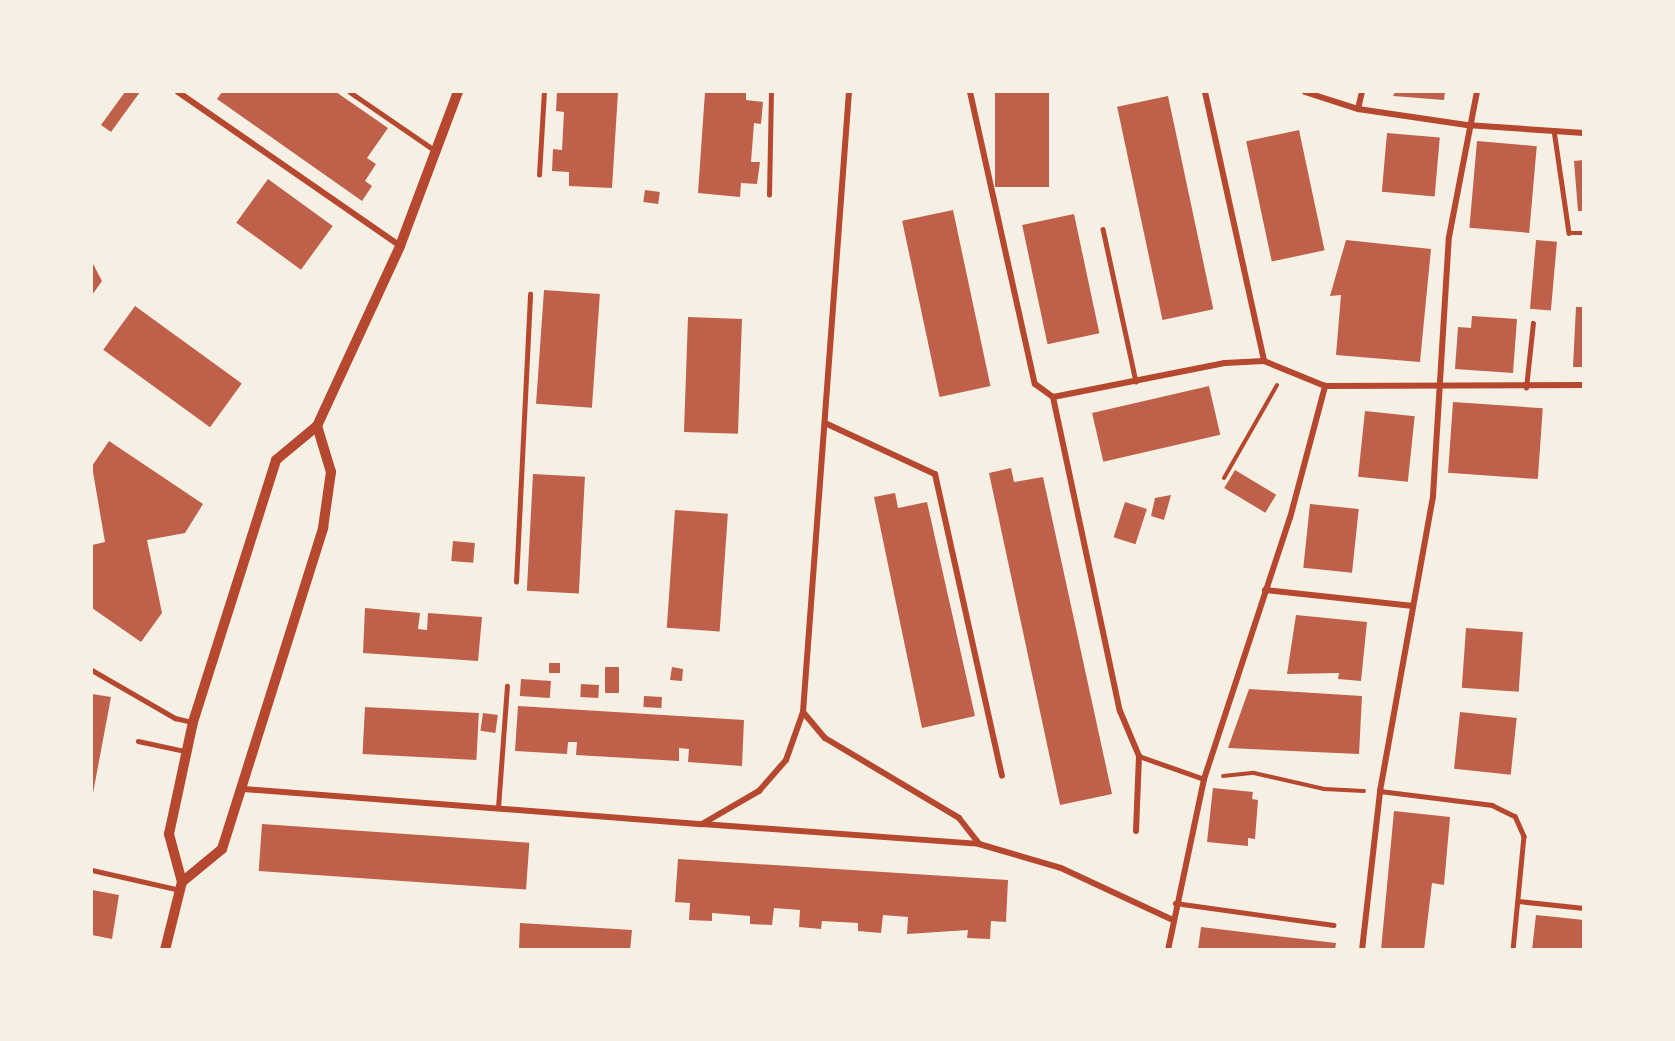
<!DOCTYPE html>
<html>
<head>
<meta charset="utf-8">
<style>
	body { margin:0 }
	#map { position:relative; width:1675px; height:1041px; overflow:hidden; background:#f6efe4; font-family:Helvetica,sans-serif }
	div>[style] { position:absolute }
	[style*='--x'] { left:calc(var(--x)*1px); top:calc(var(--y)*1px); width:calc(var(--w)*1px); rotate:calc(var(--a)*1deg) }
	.building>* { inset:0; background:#bf614a; transform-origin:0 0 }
	.path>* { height:4px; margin:-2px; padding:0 2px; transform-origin:2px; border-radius:2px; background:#b5482f }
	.service>* { height:4.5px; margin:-2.25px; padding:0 2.25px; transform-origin:2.25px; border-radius:2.25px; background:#b5482f }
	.minor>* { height:6px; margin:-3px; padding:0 3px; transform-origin:3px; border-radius:3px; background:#b5482f }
	.tertiary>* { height:10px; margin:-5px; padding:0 5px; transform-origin:5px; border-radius:5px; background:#b5482f }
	span { translate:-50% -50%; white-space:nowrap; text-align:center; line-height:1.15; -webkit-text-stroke:6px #f6efe4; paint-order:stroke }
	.frame { position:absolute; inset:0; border:93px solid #f6efe4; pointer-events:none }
</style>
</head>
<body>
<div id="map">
	<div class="building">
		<div style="clip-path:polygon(125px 92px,140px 92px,111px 132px,101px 125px)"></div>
		<div style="clip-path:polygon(222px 92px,336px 92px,388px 128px,367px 158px,376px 164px,365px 181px,372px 186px,362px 201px,217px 99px)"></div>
		<div style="clip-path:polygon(557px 92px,618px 92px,612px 188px,569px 186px,569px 172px,552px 171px,553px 149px,562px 150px,564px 112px,556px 111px)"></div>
		<div style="clip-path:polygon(705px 92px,746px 92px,746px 100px,763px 102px,761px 124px,754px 123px,751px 162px,760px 162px,757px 184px,741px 183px,740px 197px,698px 193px)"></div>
		<div style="left:995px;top:92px;width:54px;height:95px"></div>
		<div style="clip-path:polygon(1395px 92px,1445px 92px,1444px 100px,1393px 96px)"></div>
		<div style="left:1168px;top:96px;width:218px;height:52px;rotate:78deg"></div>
		<div style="left:1299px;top:130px;width:123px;height:54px;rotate:78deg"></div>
		<div style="left:1387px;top:133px;width:53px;height:59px;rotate:5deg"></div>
		<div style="left:1477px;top:141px;width:60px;height:87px;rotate:5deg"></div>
		<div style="clip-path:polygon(1584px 160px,1584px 211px,1578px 211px,1574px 161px)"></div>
		<div style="left:268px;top:179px;width:80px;height:54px;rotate:36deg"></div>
		<div style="left:645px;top:190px;width:15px;height:12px;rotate:8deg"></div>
		<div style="left:953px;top:210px;width:180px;height:52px;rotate:78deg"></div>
		<div style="left:1074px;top:214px;width:122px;height:53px;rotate:78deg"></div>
		<div style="clip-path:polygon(1346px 240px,1431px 249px,1420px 362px,1336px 355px,1341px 295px,1330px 296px)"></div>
		<div style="left:1536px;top:240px;width:21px;height:69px;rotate:5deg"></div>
		<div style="clip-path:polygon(92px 262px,102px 281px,92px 295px)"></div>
		<div style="left:544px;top:290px;width:56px;height:114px;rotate:4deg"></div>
		<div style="left:135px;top:306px;width:132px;height:54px;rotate:36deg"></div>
		<div style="clip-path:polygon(1576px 307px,1584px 307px,1584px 367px,1573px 367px)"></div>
		<div style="clip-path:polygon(1472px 316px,1517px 319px,1513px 373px,1455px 369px,1458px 327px,1471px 328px)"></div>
		<div style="left:688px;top:317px;width:54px;height:115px;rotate:2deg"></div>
		<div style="left:1209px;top:386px;width:50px;height:120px;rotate:77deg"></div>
		<div style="left:1453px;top:402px;width:90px;height:71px;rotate:4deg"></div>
		<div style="left:1365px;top:411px;width:50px;height:66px;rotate:6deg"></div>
		<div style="clip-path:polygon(109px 441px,203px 504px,185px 533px,147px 540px,162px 613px,141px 642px,92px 608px,92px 545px,105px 542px,92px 466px)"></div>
		<div style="clip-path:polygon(1011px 468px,1014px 482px,1043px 477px,1112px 794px,1060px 805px,989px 473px)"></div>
		<div style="left:1235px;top:470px;width:48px;height:21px;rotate:31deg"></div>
		<div style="left:533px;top:474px;width:52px;height:117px;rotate:3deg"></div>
		<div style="clip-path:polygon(895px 493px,898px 508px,927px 502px,975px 716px,922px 728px,874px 497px)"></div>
		<div style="clip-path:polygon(1171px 495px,1164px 520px,1151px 516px,1155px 498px)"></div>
		<div style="left:1125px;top:502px;width:23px;height:37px;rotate:18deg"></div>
		<div style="left:1310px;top:504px;width:49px;height:64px;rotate:6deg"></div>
		<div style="left:675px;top:510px;width:53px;height:118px;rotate:4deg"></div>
		<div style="left:453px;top:541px;width:22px;height:20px;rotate:5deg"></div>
		<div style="clip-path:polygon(365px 608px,420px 613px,418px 629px,427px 630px,428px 613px,482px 617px,478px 661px,363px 653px)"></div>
		<div style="clip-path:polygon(1296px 615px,1367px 622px,1361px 681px,1338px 679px,1339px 673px,1287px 674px)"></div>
		<div style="left:1466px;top:628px;width:57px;height:60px;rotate:4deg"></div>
		<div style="left:549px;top:663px;width:11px;height:10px"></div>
		<div style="left:605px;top:667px;width:14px;height:26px"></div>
		<div style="clip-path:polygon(672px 667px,683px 669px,682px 681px,670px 680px)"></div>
		<div style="left:521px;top:679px;width:30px;height:17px;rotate:4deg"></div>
		<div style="left:581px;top:684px;width:18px;height:13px;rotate:3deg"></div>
		<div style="clip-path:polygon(1249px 689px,1362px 696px,1359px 754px,1228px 748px)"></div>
		<div style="clip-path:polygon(92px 694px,111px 697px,93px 793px,92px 793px)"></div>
		<div style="left:644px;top:696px;width:18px;height:11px;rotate:3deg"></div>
		<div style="clip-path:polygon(518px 706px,744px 720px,742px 766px,688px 762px,689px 749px,679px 748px,679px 761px,576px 755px,577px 742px,568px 742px,567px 754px,515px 751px)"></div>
		<div style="left:365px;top:707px;width:114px;height:47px;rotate:3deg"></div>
		<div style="left:1460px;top:712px;width:57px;height:57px;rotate:6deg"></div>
		<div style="left:483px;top:713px;width:15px;height:18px;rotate:8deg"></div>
		<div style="clip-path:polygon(1213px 788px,1253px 792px,1252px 799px,1258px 800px,1255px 839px,1248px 838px,1248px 846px,1207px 842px)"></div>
		<div style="clip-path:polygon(1394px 811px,1450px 817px,1444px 885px,1432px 883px,1424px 950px,1381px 950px)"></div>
		<div style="left:262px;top:824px;width:268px;height:47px;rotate:4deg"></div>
		<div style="clip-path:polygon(678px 859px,1008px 880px,1006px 922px,991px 921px,990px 939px,967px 938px,968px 930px,907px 934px,908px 917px,883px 915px,881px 933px,858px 931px,858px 923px,822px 921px,821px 929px,799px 927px,800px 910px,774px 908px,772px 925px,750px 924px,750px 916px,712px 913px,712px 921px,689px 920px,690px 903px,675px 902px)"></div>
		<div style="clip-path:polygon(92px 890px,119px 895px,112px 939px,92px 935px)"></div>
		<div style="clip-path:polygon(1536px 915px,1584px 920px,1584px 950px,1532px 950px)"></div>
		<div style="clip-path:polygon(520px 923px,632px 930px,630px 950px,519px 950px)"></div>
		<div style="clip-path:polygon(1201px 927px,1336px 943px,1335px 950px,1198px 950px)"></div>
	</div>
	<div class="path">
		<div style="--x:1224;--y:478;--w:107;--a:-60.3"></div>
		<div style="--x:1223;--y:776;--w:31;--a:-6"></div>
		<div style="--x:1254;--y:773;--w:72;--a:12.9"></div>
		<div style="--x:1324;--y:789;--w:40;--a:2.9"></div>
	</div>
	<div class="service">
		<div style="--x:350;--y:92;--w:104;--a:34.5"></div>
		<div style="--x:1554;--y:130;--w:104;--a:81.7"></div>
		<div style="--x:1569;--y:233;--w:15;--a:0"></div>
		<div style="--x:539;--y:175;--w:83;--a:-86.6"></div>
		<div style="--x:769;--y:195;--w:103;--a:-88.9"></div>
		<div style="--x:1103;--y:229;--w:156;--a:77.8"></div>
		<div style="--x:1526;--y:388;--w:65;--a:-83.9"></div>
		<div style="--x:516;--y:582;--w:288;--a:-87.2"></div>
		<div style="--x:92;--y:670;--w:96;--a:30"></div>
		<div style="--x:175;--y:718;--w:18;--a:13"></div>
		<div style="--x:138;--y:741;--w:48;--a:12"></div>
		<div style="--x:1139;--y:756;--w:69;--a:19.5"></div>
		<div style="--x:1380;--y:791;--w:113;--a:7.1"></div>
		<div style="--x:1492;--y:805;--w:25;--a:26"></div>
		<div style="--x:1515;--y:816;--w:22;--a:66"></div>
		<div style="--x:1524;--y:836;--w:115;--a:95.5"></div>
		<div style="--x:498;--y:808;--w:122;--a:-85.8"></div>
		<div style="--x:92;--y:870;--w:90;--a:12.8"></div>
		<div style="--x:1518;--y:901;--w:66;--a:6.1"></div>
		<div style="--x:1175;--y:903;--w:160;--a:7.9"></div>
	</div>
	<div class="minor">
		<div style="--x:178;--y:92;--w:270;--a:34.7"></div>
		<div style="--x:970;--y:92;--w:299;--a:77.5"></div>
		<div style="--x:1035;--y:384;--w:22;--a:36"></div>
		<div style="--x:1053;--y:397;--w:321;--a:78"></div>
		<div style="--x:1120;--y:711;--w:49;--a:67.1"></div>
		<div style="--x:1139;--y:756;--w:75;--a:92.3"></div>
		<div style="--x:1205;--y:92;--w:275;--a:77.6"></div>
		<div style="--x:1305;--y:92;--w:56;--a:17.8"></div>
		<div style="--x:1358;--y:109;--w:110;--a:8.4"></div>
		<div style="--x:1467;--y:125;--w:117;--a:3.9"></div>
		<div style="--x:1358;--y:109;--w:17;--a:-77"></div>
		<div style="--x:1053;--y:397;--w:175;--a:-11.2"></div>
		<div style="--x:1225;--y:363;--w:39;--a:-3"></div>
		<div style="--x:1264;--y:361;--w:66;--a:22.3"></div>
		<div style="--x:1325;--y:386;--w:259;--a:-0.2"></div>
		<div style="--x:825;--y:423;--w:121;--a:24.9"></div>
		<div style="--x:935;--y:474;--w:309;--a:77.5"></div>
		<div style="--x:1265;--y:590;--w:149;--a:6.2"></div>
		<div style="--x:803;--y:712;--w:34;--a:50"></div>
		<div style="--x:825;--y:738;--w:156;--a:30.8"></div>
		<div style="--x:959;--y:818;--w:33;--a:52"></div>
		<div style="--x:244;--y:789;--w:459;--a:4.4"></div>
		<div style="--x:702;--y:824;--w:66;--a:-30.1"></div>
		<div style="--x:759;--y:791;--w:41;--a:-48.9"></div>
		<div style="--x:786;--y:760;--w:51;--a:-70.5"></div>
		<div style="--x:803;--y:712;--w:622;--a:-85.76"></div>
		<div style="--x:702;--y:824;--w:278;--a:4.1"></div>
		<div style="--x:979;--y:844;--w:85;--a:16.3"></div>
		<div style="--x:1061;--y:868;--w:121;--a:24.9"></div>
		<div style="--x:1168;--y:950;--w:175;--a:-78.1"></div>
		<div style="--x:1204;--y:779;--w:275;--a:-71.8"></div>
		<div style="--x:1290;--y:518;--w:137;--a:-75.1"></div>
		<div style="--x:1362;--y:950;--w:160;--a:-83.5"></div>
		<div style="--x:1380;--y:791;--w:300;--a:-79.8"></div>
		<div style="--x:1433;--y:496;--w:259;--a:-86.5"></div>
		<div style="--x:1449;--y:237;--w:148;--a:-79.1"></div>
	</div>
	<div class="tertiary">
		<div style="--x:182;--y:882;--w:52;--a:-39.5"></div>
		<div style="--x:222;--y:849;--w:337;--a:-72.5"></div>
		<div style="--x:323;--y:528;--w:57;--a:-81.9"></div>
		<div style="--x:331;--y:472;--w:48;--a:-106.9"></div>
		<div style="--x:165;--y:950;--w:70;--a:-76"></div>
		<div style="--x:182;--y:882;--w:50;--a:-105.2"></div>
		<div style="--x:169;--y:834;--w:115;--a:-77.9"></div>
		<div style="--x:193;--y:722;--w:275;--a:-72.4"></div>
		<div style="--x:276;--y:460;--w:53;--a:-39.7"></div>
		<div style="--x:317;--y:426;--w:198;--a:-65.2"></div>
		<div style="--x:400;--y:246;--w:165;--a:-69.4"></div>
	</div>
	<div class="frame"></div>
</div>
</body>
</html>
